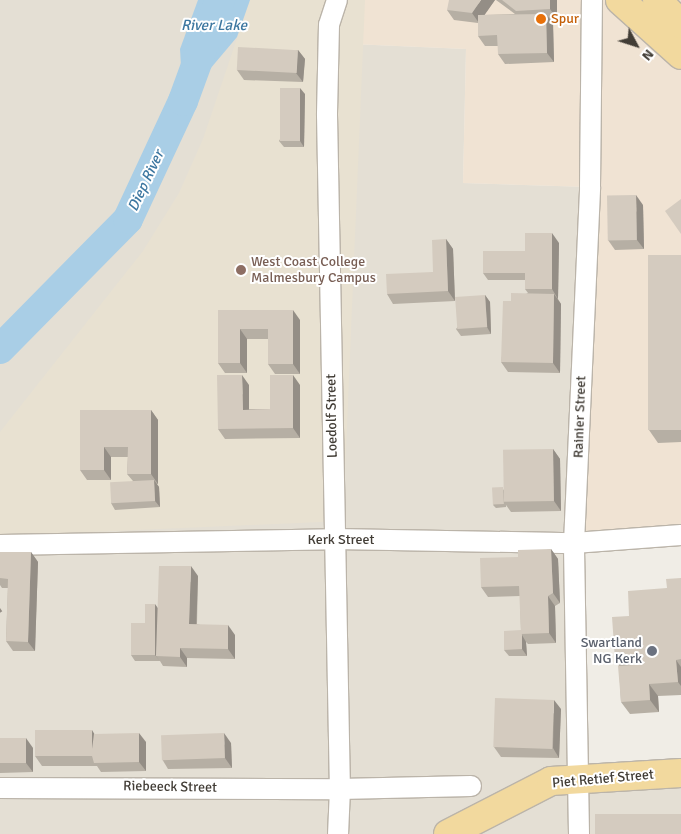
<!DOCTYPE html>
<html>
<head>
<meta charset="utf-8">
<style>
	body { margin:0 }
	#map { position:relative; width:681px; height:834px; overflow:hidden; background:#f0ede6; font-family:Signika,sans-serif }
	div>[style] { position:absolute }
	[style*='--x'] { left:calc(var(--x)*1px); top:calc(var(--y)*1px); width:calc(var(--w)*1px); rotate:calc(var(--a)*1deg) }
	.residential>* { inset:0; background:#e4dfd4 }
	.commercial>* { inset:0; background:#f0e3d3 }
	.education>* { inset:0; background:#e8e1d1 }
	.water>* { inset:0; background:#a9cee6 }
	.river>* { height:30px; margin:-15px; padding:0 15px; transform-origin:15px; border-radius:15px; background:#a9cee6 }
	.roads { filter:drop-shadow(1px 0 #bbb4a9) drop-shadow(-1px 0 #bbb4a9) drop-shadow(0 1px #bbb4a9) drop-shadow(0 -1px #bbb4a9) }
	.street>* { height:20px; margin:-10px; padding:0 10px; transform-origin:10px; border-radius:10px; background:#fff }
	.primary>* { height:28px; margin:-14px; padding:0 14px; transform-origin:14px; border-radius:14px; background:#f2d99e }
	.wall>* { inset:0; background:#b6afa4 }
	.shaded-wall>* { inset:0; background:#948e86; transform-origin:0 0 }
	.building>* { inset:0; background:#d4cbbf; transform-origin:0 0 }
	.dots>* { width:14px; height:14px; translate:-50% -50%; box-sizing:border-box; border:2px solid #fff; border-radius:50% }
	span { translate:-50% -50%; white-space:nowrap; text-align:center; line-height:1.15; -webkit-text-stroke:4px #fff; paint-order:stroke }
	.food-label { font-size:14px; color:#c56008 }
	.left { translate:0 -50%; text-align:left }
	.education-label { font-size:14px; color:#785e54 }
	.street-label { font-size:14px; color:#423d36 }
	.worship-label { font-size:14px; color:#5b616d }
	.right { translate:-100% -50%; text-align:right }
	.water-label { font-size:15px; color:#3d77a0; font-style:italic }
	.north { position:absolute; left:611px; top:20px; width:50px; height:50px; -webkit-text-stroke:4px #fff; paint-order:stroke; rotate:130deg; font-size:14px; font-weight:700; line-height:20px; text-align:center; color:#423d36 }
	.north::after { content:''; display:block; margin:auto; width:18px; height:22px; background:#423d36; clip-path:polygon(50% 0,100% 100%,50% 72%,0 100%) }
</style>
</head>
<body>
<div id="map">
	<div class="residential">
		<div style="clip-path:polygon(0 0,337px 0,329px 43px,466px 49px,463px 183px,590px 187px,580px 778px,681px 773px,681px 834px,0 834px)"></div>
	</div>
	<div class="commercial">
		<div style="clip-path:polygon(337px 0,681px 0,681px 535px,574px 543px,589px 187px,463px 183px,466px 49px,329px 43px)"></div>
	</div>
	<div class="education">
		<div style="clip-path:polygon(250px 0,365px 0,343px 521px,0 536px,0 432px,143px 251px,179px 193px,203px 139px)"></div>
	</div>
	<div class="water">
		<div style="clip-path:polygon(198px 0,250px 0,237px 37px,183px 101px,180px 49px)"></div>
	</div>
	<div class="river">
		<div style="--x:0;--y:349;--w:182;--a:-45.4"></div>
		<div style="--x:128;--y:219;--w:130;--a:-65"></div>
		<div style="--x:183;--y:101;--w:108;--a:-69.9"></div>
	</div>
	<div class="roads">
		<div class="street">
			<div style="--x:337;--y:0;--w:26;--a:108"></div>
			<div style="--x:329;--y:25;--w:90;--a:91.3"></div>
			<div style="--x:327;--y:115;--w:674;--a:88.9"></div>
			<div style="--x:340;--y:789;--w:45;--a:92.5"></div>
			<div style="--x:0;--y:545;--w:335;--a:-1"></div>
			<div style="--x:335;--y:539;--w:239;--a:1"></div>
			<div style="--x:574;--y:543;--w:107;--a:-4.3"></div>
			<div style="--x:0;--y:788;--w:340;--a:0.2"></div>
			<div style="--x:340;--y:789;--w:131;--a:-1.3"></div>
			<div style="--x:579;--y:834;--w:291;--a:-91"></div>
			<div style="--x:574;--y:543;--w:356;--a:-87.4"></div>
			<div style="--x:590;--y:187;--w:187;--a:-89.4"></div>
		</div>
		<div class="primary">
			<div style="--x:620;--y:0;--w:82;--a:42"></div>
			<div style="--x:657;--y:0;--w:34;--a:45"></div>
			<div style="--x:448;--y:834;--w:116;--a:-27.2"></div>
			<div style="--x:551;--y:781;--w:130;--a:-3.5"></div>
		</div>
	</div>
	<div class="wall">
		<div style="clip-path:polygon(495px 0,484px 15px,515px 14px,496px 0,557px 0,557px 19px,550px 20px,553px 23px,554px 62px,505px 64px,498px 54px,498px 46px,485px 46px,478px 36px,478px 23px,454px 20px,447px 10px)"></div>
		<div style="clip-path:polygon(298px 50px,305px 59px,303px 82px,244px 80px,237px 70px)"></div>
		<div style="clip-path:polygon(305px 94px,304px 147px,284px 147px,279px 141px)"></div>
		<div style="clip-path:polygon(643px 205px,644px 249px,615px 250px,608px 240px)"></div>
		<div style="clip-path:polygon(446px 239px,453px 249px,455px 301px,393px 304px,387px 294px,433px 272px)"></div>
		<div style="clip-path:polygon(559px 243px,558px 299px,561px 304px,560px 373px,508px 372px,501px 362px,511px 301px,528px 293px,525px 289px,525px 280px,488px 280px,483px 273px,525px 251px)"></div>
		<div style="clip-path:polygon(681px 255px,681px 442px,658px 443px,649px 430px)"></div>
		<div style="clip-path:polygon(485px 295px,490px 302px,491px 334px,461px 336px,456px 329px)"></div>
		<div style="clip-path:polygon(218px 310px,300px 320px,300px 374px,275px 374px,268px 364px,268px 339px,247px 339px,247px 373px,225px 373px,218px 363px)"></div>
		<div style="clip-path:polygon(249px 385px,249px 409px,270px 409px,300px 385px,300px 438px,225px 439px,218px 429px)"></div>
		<div style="clip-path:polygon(80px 410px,151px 410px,158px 420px,158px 484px,157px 484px,159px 487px,160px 507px,115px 510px,111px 503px,133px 481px,127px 474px,128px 457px,111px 457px,111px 480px,87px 480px,80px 470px)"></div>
		<div style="clip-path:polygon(553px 449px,560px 459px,561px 511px,511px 512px,506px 505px,506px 507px,496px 508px,493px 505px,504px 489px)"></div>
		<div style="clip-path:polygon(551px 549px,558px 559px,560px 603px,555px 606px,556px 643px,528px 644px,526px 642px,527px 656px,509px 656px,504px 650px,521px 630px,520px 596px,488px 597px,481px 587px,518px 557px)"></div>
		<div style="clip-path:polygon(0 552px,31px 552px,38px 562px,35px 651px,13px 651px,6px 641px,8px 588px,2px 588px,0 585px)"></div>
		<div style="clip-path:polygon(198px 576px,197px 624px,235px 635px,235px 659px,187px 658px,187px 667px,163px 666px,160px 661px,135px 661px,131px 655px,145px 623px,158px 608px)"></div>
		<div style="clip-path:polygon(681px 578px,681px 695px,658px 696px,659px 712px,630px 714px,621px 702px,619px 666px,615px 660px,629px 616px)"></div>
		<div style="clip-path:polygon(561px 709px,559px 758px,501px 757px,494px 747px)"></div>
		<div style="clip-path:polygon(94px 734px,146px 742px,146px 771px,101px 772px,97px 766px,42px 766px,35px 756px)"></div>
		<div style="clip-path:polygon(0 738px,33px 748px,33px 772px,0 773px)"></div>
		<div style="clip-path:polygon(231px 743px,232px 768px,168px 769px,162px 759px)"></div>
	</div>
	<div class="shaded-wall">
		<div style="clip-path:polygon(481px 0,495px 0,479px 23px,472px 13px)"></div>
		<div style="clip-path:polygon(550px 0,557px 0,557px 19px,550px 9px)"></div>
		<div style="clip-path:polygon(546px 14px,553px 23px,554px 62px,547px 53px)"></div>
		<div style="clip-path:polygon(298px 50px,305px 59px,303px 82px,296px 73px)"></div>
		<div style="clip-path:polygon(300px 88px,305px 94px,304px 147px,300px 141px)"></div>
		<div style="clip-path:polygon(636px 195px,643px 205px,644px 249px,637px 240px)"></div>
		<div style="clip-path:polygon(552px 233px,559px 243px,558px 299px,552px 289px)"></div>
		<div style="clip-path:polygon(446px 239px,453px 249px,455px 301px,448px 291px)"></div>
		<div style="clip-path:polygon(554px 294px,561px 304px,560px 373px,553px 363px)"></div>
		<div style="clip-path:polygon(485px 295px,490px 302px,491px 334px,487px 327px)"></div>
		<div style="clip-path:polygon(293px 310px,300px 320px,300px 374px,293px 364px)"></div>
		<div style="clip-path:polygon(240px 329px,247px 339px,247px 373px,240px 363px)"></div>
		<div style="clip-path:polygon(242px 375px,249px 385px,249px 419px,243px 410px)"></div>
		<div style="clip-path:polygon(293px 375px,300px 385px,300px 438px,293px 428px)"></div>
		<div style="clip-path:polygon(151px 410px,158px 420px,158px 484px,151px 474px)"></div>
		<div style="clip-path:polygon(104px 447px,111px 457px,111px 480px,104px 470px)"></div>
		<div style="clip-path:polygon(553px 449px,560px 459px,561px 511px,554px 501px)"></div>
		<div style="clip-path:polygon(154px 480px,159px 487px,160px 507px,155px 501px)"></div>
		<div style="clip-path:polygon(551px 549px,558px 559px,560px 603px,553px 593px)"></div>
		<div style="clip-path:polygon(31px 552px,38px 562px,35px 651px,28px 642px)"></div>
		<div style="clip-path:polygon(191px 566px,198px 576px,196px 634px,189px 624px)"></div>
		<div style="clip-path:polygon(548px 596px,555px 606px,556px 643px,549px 633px)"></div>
		<div style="clip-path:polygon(155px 604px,160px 611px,156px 656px,160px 661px,155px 655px)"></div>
		<div style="left:0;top:608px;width:4px;height:55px;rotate:56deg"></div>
		<div style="clip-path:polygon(228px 625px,235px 635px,235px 659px,228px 649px)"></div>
		<div style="clip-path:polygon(522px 635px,526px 642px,527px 656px,522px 649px)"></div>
		<div style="clip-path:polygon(180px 648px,187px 658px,187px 667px,180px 657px)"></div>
		<div style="clip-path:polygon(676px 660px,681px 667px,681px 686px,678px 682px)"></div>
		<div style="clip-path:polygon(649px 684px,658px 696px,659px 712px,650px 700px)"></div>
		<div style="clip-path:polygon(554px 700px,561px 709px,559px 758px,553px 748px)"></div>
		<div style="clip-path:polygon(92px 730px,98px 740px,92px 749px)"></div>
		<div style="clip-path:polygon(139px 733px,146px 742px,146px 771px,139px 762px)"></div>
		<div style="clip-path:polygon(224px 733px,231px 743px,232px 768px,225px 758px)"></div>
		<div style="clip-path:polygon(26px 738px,33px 748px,33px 772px,26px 763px)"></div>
	</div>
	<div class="building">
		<div style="clip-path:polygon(449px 0,481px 0,472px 13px,447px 10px)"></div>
		<div style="clip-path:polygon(502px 0,550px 0,550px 9px,516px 11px)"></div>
		<div style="clip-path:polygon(546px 14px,547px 53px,498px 54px,497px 35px,478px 36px,478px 15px)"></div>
		<div style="left:238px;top:47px;width:60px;height:23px;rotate:3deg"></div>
		<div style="left:280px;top:88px;width:20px;height:53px"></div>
		<div style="left:636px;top:195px;width:45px;height:29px;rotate:89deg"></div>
		<div style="clip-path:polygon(681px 199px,681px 234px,665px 211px)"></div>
		<div style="left:525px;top:233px;width:27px;height:56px"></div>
		<div style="clip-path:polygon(446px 239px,448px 291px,387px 294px,386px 274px,433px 272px,432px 240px)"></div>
		<div style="left:483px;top:251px;width:42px;height:22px"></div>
		<div style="left:681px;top:255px;width:175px;height:33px;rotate:90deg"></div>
		<div style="clip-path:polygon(511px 293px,554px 294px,553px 363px,501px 362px,503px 301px,511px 301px)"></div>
		<div style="left:485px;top:295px;width:32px;height:30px;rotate:86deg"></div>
		<div style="clip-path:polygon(218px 310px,293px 310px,293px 364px,268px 364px,268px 329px,240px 329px,240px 363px,218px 363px)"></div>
		<div style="clip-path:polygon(217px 375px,242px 375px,243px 410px,270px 409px,270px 375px,293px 375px,293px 428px,218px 429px)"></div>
		<div style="clip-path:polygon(80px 410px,151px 410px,151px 474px,127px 474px,128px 447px,104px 447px,104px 470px,80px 470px)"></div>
		<div style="left:553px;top:449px;width:52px;height:50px;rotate:89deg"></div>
		<div style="left:154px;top:480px;width:21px;height:44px;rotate:87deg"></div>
		<div style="left:503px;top:487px;width:17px;height:11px;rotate:87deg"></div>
		<div style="clip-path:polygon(551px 549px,553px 593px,548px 596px,549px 633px,521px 634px,519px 586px,481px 587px,480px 558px,518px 557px,518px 550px)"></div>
		<div style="clip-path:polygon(0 552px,31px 552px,28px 642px,6px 641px,8px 579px,0 578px)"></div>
		<div style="clip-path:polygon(159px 566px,191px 566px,189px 624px,228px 625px,228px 649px,180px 648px,180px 657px,156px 656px)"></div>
		<div style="clip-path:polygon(681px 578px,681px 659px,676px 660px,678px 682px,649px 684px,650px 700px,621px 702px,618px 666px,633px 665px,632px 659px,615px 660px,612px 617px,629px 616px,628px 591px,667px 588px,666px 579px)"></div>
		<div style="clip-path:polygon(145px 604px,155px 604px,155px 655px,131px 655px,131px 623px,145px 623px)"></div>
		<div style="clip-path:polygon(521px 630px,522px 635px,522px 649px,504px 650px,504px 631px)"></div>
		<div style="left:495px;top:698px;width:59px;height:49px;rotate:2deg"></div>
		<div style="clip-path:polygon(35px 730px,92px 730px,92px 749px,94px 734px,139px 733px,139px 762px,94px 763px,92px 756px,35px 756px)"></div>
		<div style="left:224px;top:733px;width:25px;height:63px;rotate:88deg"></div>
		<div style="left:0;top:738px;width:26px;height:25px"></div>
		<div style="left:681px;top:814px;width:20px;height:86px;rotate:90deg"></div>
	</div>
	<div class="dots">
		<div style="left:541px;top:19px;background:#e8710a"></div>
		<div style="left:241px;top:270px;background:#8d6e63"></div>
		<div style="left:652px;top:651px;background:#6b7280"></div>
	</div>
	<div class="food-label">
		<span class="left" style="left:551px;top:19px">Spur</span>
	</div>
	<div class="education-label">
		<span class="left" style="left:251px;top:270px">West Coast College<br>Malmesbury Campus</span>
	</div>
	<div class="street-label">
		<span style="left:332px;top:416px;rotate:-91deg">Loedolf Street</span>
		<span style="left:580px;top:417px;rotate:-88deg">Rainier Street</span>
		<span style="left:341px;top:540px">Kerk Street</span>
		<span style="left:603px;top:779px;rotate:-5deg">Piet Retief Street</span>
		<span style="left:170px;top:787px;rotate:1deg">Riebeeck Street</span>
	</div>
	<div class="worship-label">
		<span class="right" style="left:642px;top:651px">Swartland<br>NG Kerk</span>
	</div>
	<div class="water-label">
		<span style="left:214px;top:26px">River Lake</span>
		<span style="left:146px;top:181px;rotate:-65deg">Diep River</span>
	</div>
	<div class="north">N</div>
</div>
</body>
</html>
